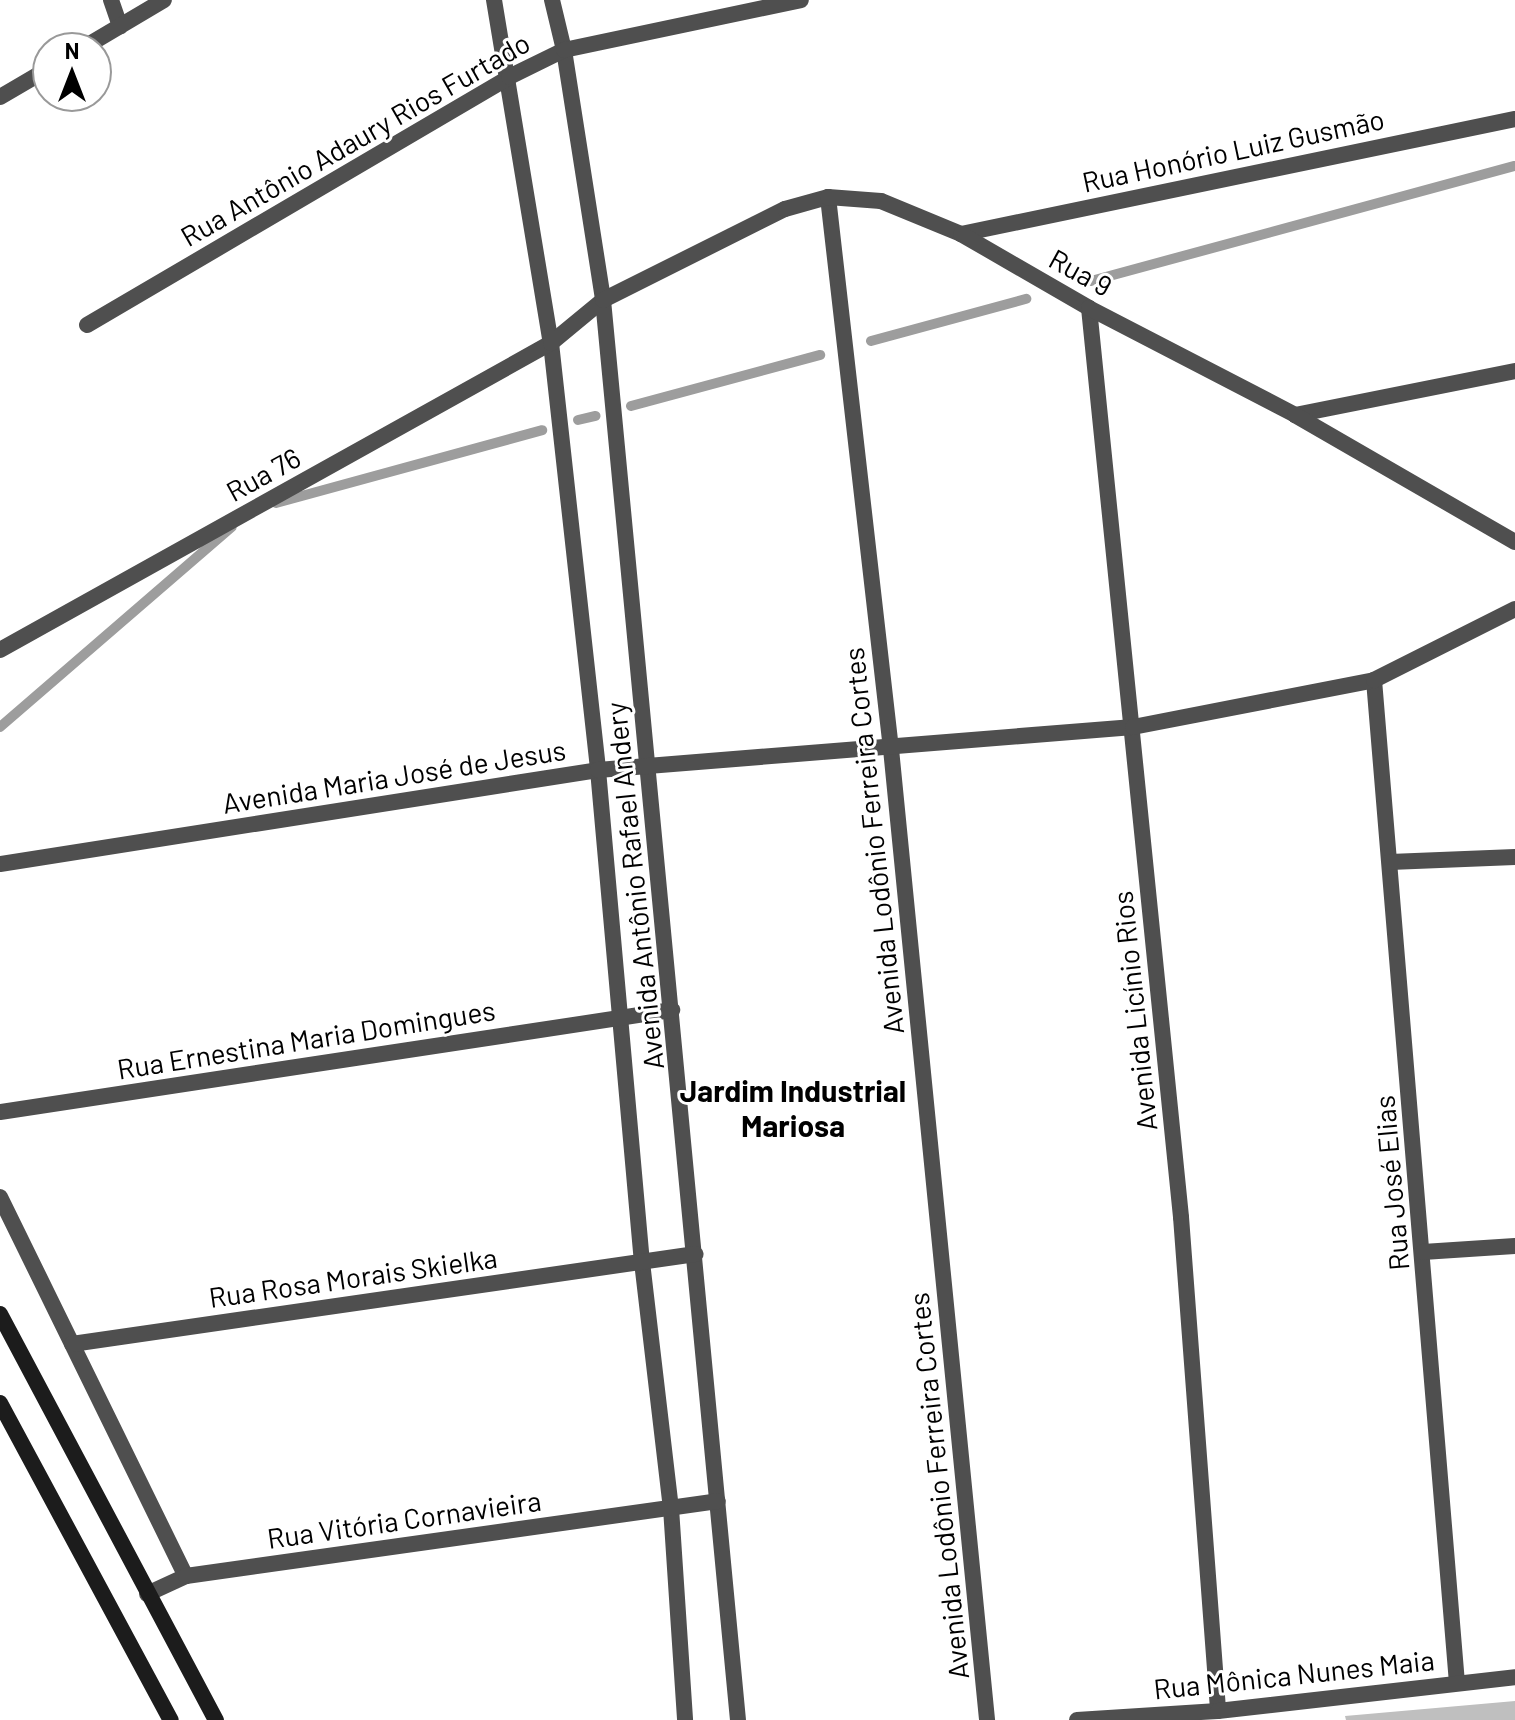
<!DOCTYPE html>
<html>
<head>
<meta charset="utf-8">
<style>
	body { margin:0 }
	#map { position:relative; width:1515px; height:1720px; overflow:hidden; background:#fff; font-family:Barlow,sans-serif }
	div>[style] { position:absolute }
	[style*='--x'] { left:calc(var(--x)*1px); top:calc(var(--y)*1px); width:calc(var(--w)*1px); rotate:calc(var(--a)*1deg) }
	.stream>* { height:10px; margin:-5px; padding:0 5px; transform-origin:5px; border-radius:5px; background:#9d9d9d }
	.building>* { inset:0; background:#bfbfbf }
	.minor>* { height:16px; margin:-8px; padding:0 8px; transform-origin:8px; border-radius:8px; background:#4f4f4f }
	.tertiary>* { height:16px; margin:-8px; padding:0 8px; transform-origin:8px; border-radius:8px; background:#4f4f4f }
	.secondary>* { height:16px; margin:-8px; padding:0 8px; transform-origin:8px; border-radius:8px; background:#1c1c1c }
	span { translate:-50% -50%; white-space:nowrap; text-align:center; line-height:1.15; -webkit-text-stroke:6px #fff; paint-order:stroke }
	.street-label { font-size:28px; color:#000 }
	.neighbourhood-label { font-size:30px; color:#000; font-weight:700 }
	.north { position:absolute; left:32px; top:32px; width:80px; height:80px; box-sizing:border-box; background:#fff; border:2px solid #999; border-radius:50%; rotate:0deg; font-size:22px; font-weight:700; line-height:32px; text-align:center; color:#000 }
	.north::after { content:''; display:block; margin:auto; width:28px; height:36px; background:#000; clip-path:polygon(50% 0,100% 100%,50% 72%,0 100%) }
</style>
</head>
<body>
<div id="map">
	<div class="stream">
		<div style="--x:1091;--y:281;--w:439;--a:-15.2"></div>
		<div style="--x:871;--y:341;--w:161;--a:-15.2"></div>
		<div style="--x:631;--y:406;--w:196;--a:-15.1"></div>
		<div style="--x:578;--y:420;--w:18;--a:-13"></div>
		<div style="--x:276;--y:503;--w:276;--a:-15.3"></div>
		<div style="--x:0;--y:727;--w:306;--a:-40.8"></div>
	</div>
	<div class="building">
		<div style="clip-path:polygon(1515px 1701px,1515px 1720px,1346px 1720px,1345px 1716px)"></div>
	</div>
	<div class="minor">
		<div style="--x:111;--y:0;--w:28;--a:71"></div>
		<div style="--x:494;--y:0;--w:348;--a:80.6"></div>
		<div style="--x:551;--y:343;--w:430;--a:83.7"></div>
		<div style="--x:598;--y:770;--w:494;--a:84.9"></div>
		<div style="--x:642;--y:1262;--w:248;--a:83.3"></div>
		<div style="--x:671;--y:1508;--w:212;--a:86.2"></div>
		<div style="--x:552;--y:0;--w:51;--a:76.5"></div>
		<div style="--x:564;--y:50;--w:253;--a:81.1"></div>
		<div style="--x:603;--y:300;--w:1426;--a:84.57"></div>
		<div style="--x:83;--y:48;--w:94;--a:-30.7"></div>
		<div style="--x:0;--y:97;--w:56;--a:-30.3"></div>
		<div style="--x:828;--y:197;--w:556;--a:83.49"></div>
		<div style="--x:891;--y:749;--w:976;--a:84.35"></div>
		<div style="--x:961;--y:234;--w:566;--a:-11.73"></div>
		<div style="--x:1089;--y:308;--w:914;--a:84.22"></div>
		<div style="--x:1181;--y:1217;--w:495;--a:85.7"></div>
		<div style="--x:87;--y:325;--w:489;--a:-30.4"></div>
		<div style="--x:509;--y:77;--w:61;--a:-26.1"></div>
		<div style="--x:564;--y:50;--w:242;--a:-11.9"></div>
		<div style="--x:1295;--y:415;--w:224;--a:-11.3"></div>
		<div style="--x:0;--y:650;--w:631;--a:-29.13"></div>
		<div style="--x:551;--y:343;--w:67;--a:-39.6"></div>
		<div style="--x:603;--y:300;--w:203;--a:-26.6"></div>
		<div style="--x:785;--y:209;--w:45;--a:-15.6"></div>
		<div style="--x:828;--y:197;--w:53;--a:4.3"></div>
		<div style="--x:881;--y:201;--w:87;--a:22.4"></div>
		<div style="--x:961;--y:234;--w:148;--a:30"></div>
		<div style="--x:1089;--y:308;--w:232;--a:27.4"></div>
		<div style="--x:1295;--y:415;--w:254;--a:30"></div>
		<div style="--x:1374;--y:680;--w:1006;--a:85.27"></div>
		<div style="--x:1390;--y:862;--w:125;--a:-2.3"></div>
		<div style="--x:0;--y:864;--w:605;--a:-8.93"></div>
		<div style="--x:598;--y:770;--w:537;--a:-4.6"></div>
		<div style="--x:1133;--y:727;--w:246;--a:-11"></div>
		<div style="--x:1374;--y:680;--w:158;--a:-26.7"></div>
		<div style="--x:0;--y:1112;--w:680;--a:-8.63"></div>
		<div style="--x:0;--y:1197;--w:422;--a:63.9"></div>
		<div style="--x:1423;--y:1252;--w:92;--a:-3.7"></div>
		<div style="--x:72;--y:1344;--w:630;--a:-8.21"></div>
		<div style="--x:147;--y:1594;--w:43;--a:-24.8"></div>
		<div style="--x:186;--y:1576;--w:537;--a:-8.02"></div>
	</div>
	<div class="tertiary">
		<div style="--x:1077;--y:1720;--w:141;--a:-3.7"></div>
		<div style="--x:1218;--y:1711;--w:299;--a:-6.5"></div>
	</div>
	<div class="secondary">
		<div style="--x:0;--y:1314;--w:460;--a:62"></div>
		<div style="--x:0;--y:1403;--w:360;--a:61.7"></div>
	</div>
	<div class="street-label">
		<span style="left:355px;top:139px;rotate:-30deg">Rua Antônio Adaury Rios Furtado</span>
		<span style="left:1233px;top:150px;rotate:-12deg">Rua Honório Luiz Gusmão</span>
		<span style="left:1081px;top:272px;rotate:29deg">Rua 9</span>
		<span style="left:263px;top:474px;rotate:-29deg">Rua 76</span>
		<span style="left:394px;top:776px;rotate:-9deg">Avenida Maria José de Jesus</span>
		<span style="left:873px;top:841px;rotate:-96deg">Avenida Lodônio Ferreira Cortes</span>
		<span style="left:634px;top:886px;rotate:-96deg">Avenida Antônio Rafael Andery</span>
		<span style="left:1134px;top:1011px;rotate:-96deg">Avenida Licínio Rios</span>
		<span style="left:306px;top:1039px;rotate:-9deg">Rua Ernestina Maria Domingues</span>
		<span style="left:1391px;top:1183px;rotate:-95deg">Rua José Elias</span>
		<span style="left:353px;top:1277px;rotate:-8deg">Rua Rosa Morais Skielka</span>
		<span style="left:938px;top:1486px;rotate:-96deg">Avenida Lodônio Ferreira Cortes</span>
		<span style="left:404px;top:1519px;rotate:-8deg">Rua Vitória Cornavieira</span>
		<span style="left:1294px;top:1674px;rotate:-6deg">Rua Mônica Nunes Maia</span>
	</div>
	<div class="neighbourhood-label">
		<span style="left:793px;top:1107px">Jardim Industrial<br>Mariosa</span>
	</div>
	<div class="north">N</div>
</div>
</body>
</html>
